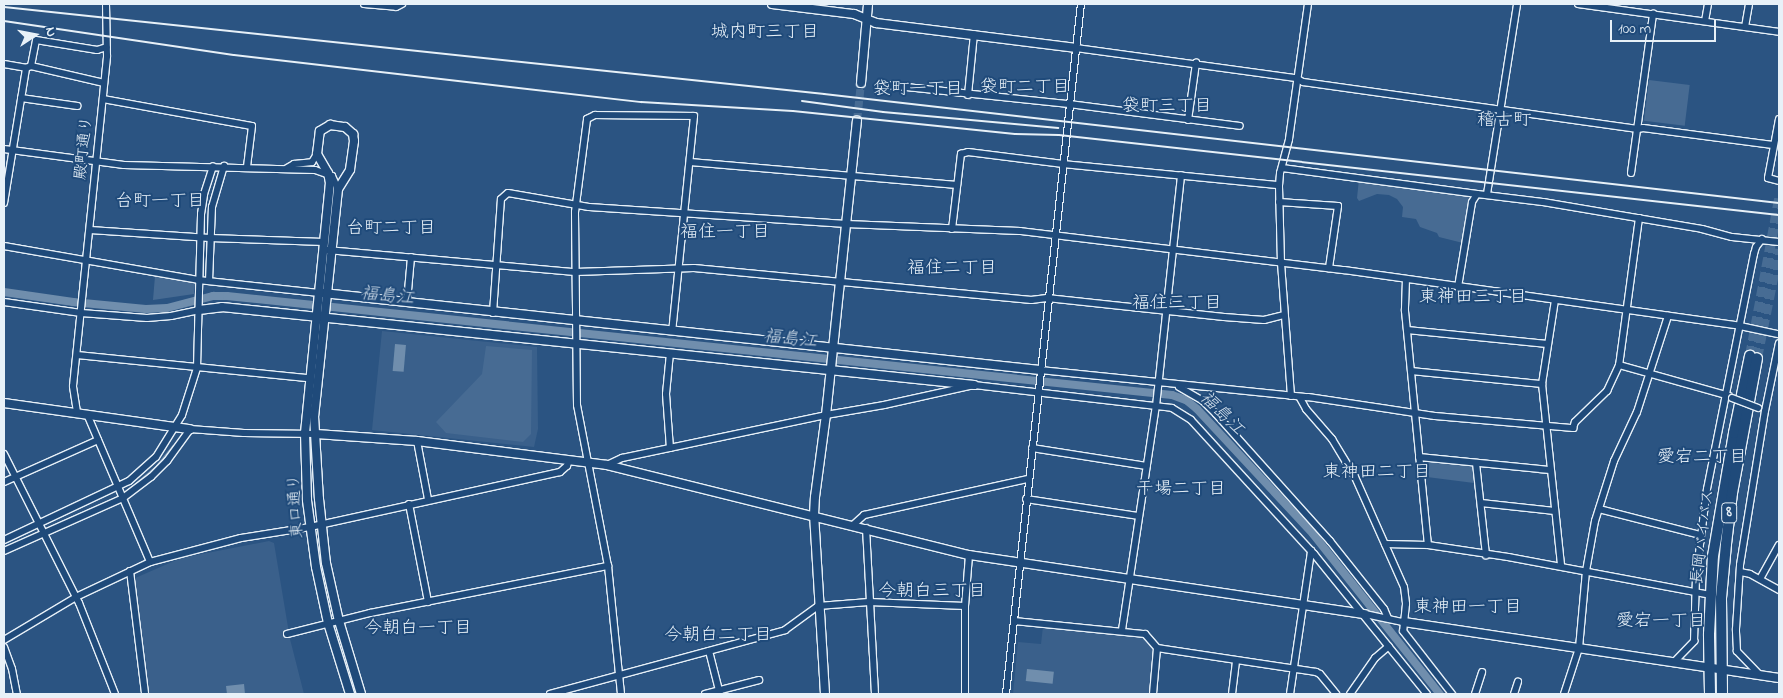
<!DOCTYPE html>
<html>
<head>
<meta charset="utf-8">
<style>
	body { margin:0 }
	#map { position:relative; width:1783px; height:698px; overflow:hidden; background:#2b5482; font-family:"Indie Flower","Klee One",sans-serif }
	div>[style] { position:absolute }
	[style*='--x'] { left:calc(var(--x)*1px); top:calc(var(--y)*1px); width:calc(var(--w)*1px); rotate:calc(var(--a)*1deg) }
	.built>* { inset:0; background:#3a608b }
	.green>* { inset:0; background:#476b93; transform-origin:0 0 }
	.water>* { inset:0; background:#708ead; transform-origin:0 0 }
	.stream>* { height:2px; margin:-1px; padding:0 1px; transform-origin:1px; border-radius:1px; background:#708ead }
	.canal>* { height:8px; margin:-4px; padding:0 4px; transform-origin:4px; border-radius:4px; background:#708ead }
	.tertiary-tunnel>* { height:8px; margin-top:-4px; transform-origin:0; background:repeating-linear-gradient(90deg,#476c94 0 8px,transparent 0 12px) }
	.trunk-tunnel>* { height:10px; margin-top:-5px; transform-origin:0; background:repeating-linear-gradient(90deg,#476c94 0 10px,transparent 0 15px) }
	.roads { filter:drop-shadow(1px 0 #e8f1f8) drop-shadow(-1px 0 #e8f1f8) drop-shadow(0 1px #e8f1f8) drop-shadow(0 -1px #e8f1f8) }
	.minor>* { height:6px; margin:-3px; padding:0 3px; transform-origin:3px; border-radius:3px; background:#1f4a7a }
	.tertiary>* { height:8px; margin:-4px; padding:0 4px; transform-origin:4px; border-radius:4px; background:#1f4a7a }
	.trunk>* { height:10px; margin:-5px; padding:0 5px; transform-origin:5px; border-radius:5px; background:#1f4a7a }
	.rail>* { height:2px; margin:-1px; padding:0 1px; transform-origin:1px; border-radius:1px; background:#e8f1f8 }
	.bridges { filter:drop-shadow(1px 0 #e8f1f8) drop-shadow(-1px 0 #e8f1f8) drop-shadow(0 1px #e8f1f8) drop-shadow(0 -1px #e8f1f8) }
	.minor-bridge>* { height:6px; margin:-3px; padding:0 3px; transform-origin:3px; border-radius:3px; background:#1f4a7a }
	span { translate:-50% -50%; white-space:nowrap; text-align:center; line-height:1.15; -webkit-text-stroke:4px #1f4a7a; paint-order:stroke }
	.shield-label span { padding:1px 4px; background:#1f4a7a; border:1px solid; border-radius:4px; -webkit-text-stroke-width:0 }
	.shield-label { font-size:15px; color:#e8f1f8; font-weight:700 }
	.street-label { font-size:16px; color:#e8f1f8 }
	.neighbourhood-label { font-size:18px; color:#e8f1f8 }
	.water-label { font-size:18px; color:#d0dde9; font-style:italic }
	.frame { position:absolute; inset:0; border:5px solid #e8f1f8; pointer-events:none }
	.north { position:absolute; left:10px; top:10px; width:50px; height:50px; -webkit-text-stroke:4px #1f4a7a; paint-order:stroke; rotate:79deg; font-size:14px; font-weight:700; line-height:20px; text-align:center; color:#e8f1f8 }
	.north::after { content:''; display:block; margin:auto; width:18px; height:22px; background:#e8f1f8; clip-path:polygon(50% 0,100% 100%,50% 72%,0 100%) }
	.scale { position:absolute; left:1610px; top:20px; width:106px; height:22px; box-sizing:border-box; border:2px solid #e8f1f8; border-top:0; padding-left:6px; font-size:15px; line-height:18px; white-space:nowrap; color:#e8f1f8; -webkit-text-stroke:4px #1f4a7a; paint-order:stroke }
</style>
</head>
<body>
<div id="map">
	<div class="built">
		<div style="clip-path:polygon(382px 331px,537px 347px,538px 429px,534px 447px,372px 430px)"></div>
		<div style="clip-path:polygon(269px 541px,274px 543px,290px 639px,304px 694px,148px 694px,133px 579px,181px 558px)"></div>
		<div style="clip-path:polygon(1043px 626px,1141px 636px,1154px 650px,1149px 694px,1013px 694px,1018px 642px,1041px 644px)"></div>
	</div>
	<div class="green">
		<div style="left:1649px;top:80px;width:41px;height:41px;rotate:7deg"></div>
		<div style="clip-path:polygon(1359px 179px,1470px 194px,1463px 243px,1439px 237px,1437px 233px,1420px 227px,1416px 219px,1402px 217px,1403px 207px,1397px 199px,1389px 195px,1377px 194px,1359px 201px,1357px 198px)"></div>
		<div style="clip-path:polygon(155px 276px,195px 283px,194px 294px,153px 300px)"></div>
		<div style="clip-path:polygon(486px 346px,532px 350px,531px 434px,523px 442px,446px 433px,436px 422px,482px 374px)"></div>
		<div style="clip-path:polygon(1425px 462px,1472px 466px,1474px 483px,1427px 477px)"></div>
	</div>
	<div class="water">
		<div style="left:395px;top:344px;width:11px;height:27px;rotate:5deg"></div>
		<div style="left:1027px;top:669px;width:27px;height:12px;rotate:6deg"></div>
		<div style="clip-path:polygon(244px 684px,245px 694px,227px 694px,226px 686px)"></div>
	</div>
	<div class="stream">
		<div style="--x:137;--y:483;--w:26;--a:-40"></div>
		<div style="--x:157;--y:466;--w:26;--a:-51"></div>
	</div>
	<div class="canal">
		<div style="--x:4;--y:292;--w:70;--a:8.2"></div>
		<div style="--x:73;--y:302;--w:73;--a:5.5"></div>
		<div style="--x:146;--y:309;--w:21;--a:-3"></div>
		<div style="--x:167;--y:308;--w:48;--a:-14.6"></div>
		<div style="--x:213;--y:296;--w:14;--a:0"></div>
		<div style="--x:227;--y:296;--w:950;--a:5.98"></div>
		<div style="--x:1172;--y:395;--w:15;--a:20"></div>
		<div style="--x:1186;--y:400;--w:14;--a:39"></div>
		<div style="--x:1197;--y:409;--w:171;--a:47.1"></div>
		<div style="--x:1313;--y:534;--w:204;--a:51.6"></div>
	</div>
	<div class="tertiary-tunnel">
		<div style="--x:857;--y:121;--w:38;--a:-84"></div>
	</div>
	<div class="trunk-tunnel">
		<div style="--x:1750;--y:356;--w:160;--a:-79.5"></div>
		<div style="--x:1757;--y:358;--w:111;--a:-78.6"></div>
	</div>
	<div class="roads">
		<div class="minor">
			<div style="--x:364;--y:4;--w:32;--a:5"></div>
			<div style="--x:396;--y:7;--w:7;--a:-27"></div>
			<div style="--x:1578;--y:4;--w:203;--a:7.9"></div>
			<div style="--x:1705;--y:21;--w:17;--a:-80"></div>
			<div style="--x:1745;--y:27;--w:23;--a:-80"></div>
			<div style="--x:1076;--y:48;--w:222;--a:7.8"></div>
			<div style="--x:1296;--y:78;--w:8;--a:30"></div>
			<div style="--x:1303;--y:82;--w:338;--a:8"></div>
			<div style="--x:1638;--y:129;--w:5;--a:-11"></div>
			<div style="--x:1643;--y:128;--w:131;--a:7.5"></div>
			<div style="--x:4;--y:64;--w:22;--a:10"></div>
			<div style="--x:31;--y:66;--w:75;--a:13.1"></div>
			<div style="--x:887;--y:85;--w:183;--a:6"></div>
			<div style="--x:1069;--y:104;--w:172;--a:7.3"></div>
			<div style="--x:968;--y:95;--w:61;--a:-84.4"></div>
			<div style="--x:21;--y:98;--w:57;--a:8.1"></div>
			<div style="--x:103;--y:99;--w:151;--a:10.3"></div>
			<div style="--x:252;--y:126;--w:41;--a:97"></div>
			<div style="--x:1779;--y:119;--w:60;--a:100.6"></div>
			<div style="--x:1768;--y:178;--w:11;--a:15"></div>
			<div style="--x:1188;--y:120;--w:58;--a:-82"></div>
			<div style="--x:4;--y:149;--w:121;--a:7.6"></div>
			<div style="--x:124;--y:165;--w:191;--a:1.5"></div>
			<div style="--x:315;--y:170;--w:18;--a:19"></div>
			<div style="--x:332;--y:176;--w:14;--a:65"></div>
			<div style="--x:690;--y:162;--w:268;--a:4.9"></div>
			<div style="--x:287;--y:168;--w:8;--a:-30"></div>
			<div style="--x:294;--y:164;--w:18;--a:-6"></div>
			<div style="--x:312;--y:162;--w:9;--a:-58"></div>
			<div style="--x:1282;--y:168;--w:197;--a:7.6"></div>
			<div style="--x:1631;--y:173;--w:161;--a:-82.1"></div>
			<div style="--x:1487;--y:194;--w:192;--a:-81"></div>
			<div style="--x:1279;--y:202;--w:59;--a:3.9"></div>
			<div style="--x:1338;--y:206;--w:63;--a:98.3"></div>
			<div style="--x:4;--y:203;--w:137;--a:-80.7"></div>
			<div style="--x:26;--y:68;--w:5;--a:-22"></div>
			<div style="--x:31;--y:66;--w:26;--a:-79"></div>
			<div style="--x:36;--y:40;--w:62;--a:9.3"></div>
			<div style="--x:97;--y:50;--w:10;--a:-17"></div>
			<div style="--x:1639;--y:218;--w:148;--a:97.7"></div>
			<div style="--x:1619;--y:365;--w:114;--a:15.7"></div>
			<div style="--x:952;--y:229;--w:76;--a:-83.2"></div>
			<div style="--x:961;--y:154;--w:7;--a:-16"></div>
			<div style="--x:968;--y:152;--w:96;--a:7.2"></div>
			<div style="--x:1063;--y:164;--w:217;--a:5.6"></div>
			<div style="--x:90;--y:230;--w:120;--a:3.8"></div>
			<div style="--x:210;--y:238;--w:114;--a:2"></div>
			<div style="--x:4;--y:246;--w:197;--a:9.9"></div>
			<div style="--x:198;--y:280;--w:122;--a:6.1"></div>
			<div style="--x:327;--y:250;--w:249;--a:5.1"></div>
			<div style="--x:575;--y:272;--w:119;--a:-1.9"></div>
			<div style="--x:694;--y:268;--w:339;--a:5.4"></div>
			<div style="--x:1031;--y:300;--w:16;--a:-7"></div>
			<div style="--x:1047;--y:298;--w:178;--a:6.1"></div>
			<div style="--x:1224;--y:317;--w:40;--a:4.3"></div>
			<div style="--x:1264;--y:320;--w:21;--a:-14"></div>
			<div style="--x:1406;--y:279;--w:32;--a:92"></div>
			<div style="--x:1405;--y:311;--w:235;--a:84.4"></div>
			<div style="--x:209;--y:281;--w:74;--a:-87.7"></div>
			<div style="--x:212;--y:207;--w:43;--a:-73.7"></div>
			<div style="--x:1458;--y:287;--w:86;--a:-80.6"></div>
			<div style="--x:1472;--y:202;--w:9;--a:-58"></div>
			<div style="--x:1477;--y:194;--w:66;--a:6.9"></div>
			<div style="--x:1543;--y:202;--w:161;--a:9.6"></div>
			<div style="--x:1702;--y:229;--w:31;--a:15"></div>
			<div style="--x:1732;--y:237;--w:47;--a:6.1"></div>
			<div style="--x:1555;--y:300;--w:85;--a:98.8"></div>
			<div style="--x:1542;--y:384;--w:183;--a:84"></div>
			<div style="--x:4;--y:302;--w:78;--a:8.1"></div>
			<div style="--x:81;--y:313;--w:66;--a:4.3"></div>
			<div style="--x:147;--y:318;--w:24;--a:-5"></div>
			<div style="--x:171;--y:316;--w:29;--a:-12"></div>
			<div style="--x:407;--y:302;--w:45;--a:-84.9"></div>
			<div style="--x:493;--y:313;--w:114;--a:-86"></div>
			<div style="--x:501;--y:199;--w:9;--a:-41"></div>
			<div style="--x:508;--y:193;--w:82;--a:9.8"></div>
			<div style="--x:589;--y:207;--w:258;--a:3.8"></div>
			<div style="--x:846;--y:224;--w:174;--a:2.3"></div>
			<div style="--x:1020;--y:231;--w:326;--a:6.9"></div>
			<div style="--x:1344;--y:270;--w:400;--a:8"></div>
			<div style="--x:1740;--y:326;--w:40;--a:12"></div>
			<div style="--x:1407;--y:330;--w:141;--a:5.7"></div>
			<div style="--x:670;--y:353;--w:41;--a:95.6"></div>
			<div style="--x:666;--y:394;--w:54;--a:85.8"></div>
			<div style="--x:77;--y:355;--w:233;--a:5.7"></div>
			<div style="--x:1040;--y:370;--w:269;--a:5.8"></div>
			<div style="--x:1308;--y:397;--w:128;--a:8.5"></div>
			<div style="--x:1435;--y:416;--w:139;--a:5"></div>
			<div style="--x:1573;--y:428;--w:6;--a:-72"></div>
			<div style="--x:1575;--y:422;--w:45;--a:-44.1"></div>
			<div style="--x:1607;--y:391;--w:29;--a:-65"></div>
			<div style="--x:1411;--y:371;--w:132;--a:5.7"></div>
			<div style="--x:1179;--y:387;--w:28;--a:30"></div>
			<div style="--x:1203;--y:401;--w:18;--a:45"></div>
			<div style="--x:1216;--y:414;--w:171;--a:48.1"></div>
			<div style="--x:1330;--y:541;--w:87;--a:51.5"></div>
			<div style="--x:1384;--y:609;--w:10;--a:66"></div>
			<div style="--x:1291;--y:396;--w:133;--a:-94.3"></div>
			<div style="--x:1281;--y:263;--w:78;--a:-91.5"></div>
			<div style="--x:1279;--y:185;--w:12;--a:-85"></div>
			<div style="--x:1280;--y:173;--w:35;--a:-75"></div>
			<div style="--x:1289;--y:139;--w:136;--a:-82"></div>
			<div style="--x:1300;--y:398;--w:13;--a:61"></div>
			<div style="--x:1306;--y:409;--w:40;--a:49"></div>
			<div style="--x:1332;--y:439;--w:44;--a:58.8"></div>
			<div style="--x:1355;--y:477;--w:120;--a:66"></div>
			<div style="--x:1404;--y:587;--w:17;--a:83"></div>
			<div style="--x:1406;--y:604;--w:27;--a:96"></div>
			<div style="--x:1403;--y:631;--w:80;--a:52.1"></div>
			<div style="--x:77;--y:412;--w:26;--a:-99"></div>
			<div style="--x:73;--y:386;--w:332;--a:-84.1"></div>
			<div style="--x:107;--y:56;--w:52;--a:-91.1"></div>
			<div style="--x:87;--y:414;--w:161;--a:66.9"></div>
			<div style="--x:417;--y:441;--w:59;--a:79.3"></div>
			<div style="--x:1032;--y:448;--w:116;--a:8.9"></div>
			<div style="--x:4;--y:454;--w:167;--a:63.3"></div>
			<div style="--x:79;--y:603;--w:98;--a:68.4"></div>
			<div style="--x:1419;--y:457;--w:132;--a:5.7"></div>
			<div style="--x:1476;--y:463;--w:93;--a:83.8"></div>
			<div style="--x:607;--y:465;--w:17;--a:-25"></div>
			<div style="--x:622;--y:458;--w:208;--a:-11.9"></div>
			<div style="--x:826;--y:415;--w:59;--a:-9.8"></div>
			<div style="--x:884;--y:405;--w:92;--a:-12.5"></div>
			<div style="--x:974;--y:385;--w:199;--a:6.6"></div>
			<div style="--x:1172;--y:408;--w:22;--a:32"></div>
			<div style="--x:1191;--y:420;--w:182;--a:47.5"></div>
			<div style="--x:1314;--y:554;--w:180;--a:51.1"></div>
			<div style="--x:4;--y:482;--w:103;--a:-24.1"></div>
			<div style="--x:1026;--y:499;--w:113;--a:8.6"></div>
			<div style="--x:1481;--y:503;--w:74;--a:6.2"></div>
			<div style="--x:409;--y:504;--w:100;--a:79"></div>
			<div style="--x:1599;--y:509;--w:104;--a:14.4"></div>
			<div style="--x:853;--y:525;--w:15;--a:-42"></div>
			<div style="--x:864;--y:515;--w:168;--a:-12.4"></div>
			<div style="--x:866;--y:528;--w:166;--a:86.9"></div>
			<div style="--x:4;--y:540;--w:138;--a:-25.3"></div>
			<div style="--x:129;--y:481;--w:36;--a:-42"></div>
			<div style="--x:156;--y:457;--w:49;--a:-58.2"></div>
			<div style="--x:182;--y:415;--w:49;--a:-72.3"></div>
			<div style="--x:197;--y:368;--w:154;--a:-88.5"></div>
			<div style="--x:201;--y:214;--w:20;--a:-81"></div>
			<div style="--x:204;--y:194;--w:29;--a:-72"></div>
			<div style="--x:1385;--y:544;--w:43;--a:1.3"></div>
			<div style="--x:1428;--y:545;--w:81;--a:8.5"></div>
			<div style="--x:1508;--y:557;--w:207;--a:10.6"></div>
			<div style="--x:4;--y:551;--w:130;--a:-24"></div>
			<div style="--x:123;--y:498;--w:35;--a:-37"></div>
			<div style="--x:151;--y:477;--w:23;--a:-45"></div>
			<div style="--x:167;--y:461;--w:39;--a:-54"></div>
			<div style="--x:190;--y:429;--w:54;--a:4.2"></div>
			<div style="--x:244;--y:433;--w:72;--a:0.8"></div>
			<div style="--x:130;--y:571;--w:124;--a:83"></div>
			<div style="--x:1740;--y:572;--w:10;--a:11"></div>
			<div style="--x:1750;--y:574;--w:33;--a:29"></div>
			<div style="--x:1760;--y:579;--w:39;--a:-61"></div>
			<div style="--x:1365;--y:614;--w:40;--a:12"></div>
			<div style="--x:1014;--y:621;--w:132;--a:5.7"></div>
			<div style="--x:1145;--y:634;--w:18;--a:49"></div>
			<div style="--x:1157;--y:648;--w:161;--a:8.6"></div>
			<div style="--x:1316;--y:672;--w:4;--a:27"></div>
			<div style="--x:1320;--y:674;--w:26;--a:51"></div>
			<div style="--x:1122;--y:630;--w:227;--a:-81.4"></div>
			<div style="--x:1156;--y:406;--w:232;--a:-83.8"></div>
			<div style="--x:287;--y:634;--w:86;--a:-14.2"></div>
			<div style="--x:370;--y:613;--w:243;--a:-11.2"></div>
			<div style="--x:4;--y:640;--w:84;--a:-30.8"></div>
			<div style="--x:76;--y:597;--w:82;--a:-25.3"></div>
			<div style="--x:150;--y:562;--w:94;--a:-14.8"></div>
			<div style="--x:241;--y:538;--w:70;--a:-9.1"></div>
			<div style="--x:310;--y:527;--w:256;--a:-12.4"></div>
			<div style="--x:560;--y:472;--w:9;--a:-41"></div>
			<div style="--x:567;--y:466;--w:6;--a:-72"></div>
			<div style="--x:4;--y:647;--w:23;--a:70"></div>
			<div style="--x:12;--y:669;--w:25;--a:79"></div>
			<div style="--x:709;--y:651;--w:44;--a:75.7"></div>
			<div style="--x:1675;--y:661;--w:28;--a:-46"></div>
			<div style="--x:1694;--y:641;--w:64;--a:-88.2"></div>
			<div style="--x:1696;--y:577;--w:89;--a:-82.9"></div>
			<div style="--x:1707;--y:489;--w:240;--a:-78.7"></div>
			<div style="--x:1754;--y:254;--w:7;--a:-74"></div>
			<div style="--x:1756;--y:247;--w:10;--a:-53"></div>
			<div style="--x:1759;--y:674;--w:32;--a:-134"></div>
			<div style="--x:1737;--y:651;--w:22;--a:-93"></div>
			<div style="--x:1736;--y:629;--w:64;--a:-86.4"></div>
			<div style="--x:1740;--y:565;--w:156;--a:-80.8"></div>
			<div style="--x:1765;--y:411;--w:69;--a:-78.4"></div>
			<div style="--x:550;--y:694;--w:244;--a:-15.2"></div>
			<div style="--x:785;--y:630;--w:41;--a:-36"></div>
			<div style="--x:818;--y:606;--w:51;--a:-4.5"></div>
			<div style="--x:869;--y:602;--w:96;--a:2.4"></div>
			<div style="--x:621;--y:694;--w:129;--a:-95.8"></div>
			<div style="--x:608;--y:566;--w:164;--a:-100.9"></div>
			<div style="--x:577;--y:405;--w:193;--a:-90.6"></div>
			<div style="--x:575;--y:212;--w:94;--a:-82.6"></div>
			<div style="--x:587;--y:119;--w:9;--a:-27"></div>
			<div style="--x:595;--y:115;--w:99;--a:0.6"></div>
			<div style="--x:694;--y:116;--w:216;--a:95.8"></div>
			<div style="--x:705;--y:694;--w:56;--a:-14.5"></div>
			<div style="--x:965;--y:694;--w:88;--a:-90"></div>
			<div style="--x:965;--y:606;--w:51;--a:-85.5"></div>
			<div style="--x:1006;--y:694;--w:694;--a:-83.8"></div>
			<div style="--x:1153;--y:694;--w:46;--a:-85"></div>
			<div style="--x:1232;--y:694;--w:34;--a:-83"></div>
			<div style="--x:1290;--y:694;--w:145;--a:-81.6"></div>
			<div style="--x:1350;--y:694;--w:44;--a:-55.2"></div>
			<div style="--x:1375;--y:658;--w:18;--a:-41"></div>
			<div style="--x:1475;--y:694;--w:23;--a:-72"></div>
			<div style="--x:1514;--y:694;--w:13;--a:-72"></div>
			<div style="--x:1564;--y:694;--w:48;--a:-71.9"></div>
			<div style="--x:1579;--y:648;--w:77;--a:-84.8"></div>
			<div style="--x:1586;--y:571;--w:51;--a:-79.8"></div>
			<div style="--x:1595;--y:521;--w:63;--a:-72.4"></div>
			<div style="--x:1614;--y:461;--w:54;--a:-64.9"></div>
			<div style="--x:1637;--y:412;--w:101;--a:-72.1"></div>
		</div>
		<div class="tertiary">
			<div style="--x:772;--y:4;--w:83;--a:7"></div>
			<div style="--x:854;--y:14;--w:24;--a:22"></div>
			<div style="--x:876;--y:23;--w:202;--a:7.1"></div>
			<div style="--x:861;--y:83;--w:79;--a:-84.9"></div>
			<div style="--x:323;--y:293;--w:721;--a:6.13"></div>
			<div style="--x:199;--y:310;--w:23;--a:-7"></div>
			<div style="--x:222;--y:307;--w:756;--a:5.92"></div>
			<div style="--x:4;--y:403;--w:188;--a:8"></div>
			<div style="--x:316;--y:434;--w:101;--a:4"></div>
			<div style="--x:417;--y:441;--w:192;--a:7.2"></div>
			<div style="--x:607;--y:465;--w:373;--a:14"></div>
			<div style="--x:969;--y:555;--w:400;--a:8.5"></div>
			<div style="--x:1404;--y:622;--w:379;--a:8.5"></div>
			<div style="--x:350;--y:694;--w:74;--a:-107.2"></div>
			<div style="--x:328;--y:623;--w:57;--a:-102.1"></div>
			<div style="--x:316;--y:567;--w:68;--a:-97.7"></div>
			<div style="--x:307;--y:500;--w:67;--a:-91.7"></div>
			<div style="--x:305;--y:433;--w:251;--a:-84.3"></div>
			<div style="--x:330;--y:183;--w:10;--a:-101"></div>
			<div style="--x:328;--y:173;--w:22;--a:-120"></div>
			<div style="--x:317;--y:154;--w:23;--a:-83"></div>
			<div style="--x:320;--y:131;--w:12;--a:-31"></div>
			<div style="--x:330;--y:125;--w:15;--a:8"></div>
			<div style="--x:345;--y:127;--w:11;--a:41"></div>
			<div style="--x:353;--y:134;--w:7;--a:82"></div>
			<div style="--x:354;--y:141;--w:29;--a:98"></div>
			<div style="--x:350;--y:170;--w:22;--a:122"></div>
			<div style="--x:338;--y:189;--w:228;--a:96"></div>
			<div style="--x:314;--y:416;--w:83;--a:86.6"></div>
			<div style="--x:319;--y:499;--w:64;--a:83.8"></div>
			<div style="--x:326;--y:563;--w:59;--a:77.4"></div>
			<div style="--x:339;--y:621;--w:76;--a:73.2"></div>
			<div style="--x:825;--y:694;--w:179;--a:-93.5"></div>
			<div style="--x:814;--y:515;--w:18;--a:-87"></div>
			<div style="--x:815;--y:497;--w:83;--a:-82.4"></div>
			<div style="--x:826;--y:415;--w:296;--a:-84"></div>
		</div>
		<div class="trunk">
			<div style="--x:1710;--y:694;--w:60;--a:-91"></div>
			<div style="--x:1709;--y:634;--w:78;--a:-87.1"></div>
			<div style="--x:1713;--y:556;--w:125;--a:-80.3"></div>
			<div style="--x:1734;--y:433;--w:79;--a:-78.3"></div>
			<div style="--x:1722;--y:694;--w:96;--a:-90.6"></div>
			<div style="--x:1721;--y:598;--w:54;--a:-84.7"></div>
			<div style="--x:1726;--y:544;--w:51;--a:-83.3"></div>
			<div style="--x:1732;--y:493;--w:137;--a:-79.5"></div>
		</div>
	</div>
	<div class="rail">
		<div style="--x:4;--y:7;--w:825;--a:6.06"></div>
		<div style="--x:824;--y:94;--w:961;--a:6.51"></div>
		<div style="--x:4;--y:21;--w:232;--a:8.4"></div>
		<div style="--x:234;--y:55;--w:410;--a:6.6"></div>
		<div style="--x:641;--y:102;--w:152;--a:3.4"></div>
		<div style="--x:793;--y:111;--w:223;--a:5.9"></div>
		<div style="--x:1015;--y:134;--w:44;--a:1.3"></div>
		<div style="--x:1059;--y:135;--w:724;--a:6.34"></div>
		<div style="--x:802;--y:101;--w:82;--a:7.7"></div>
		<div style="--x:883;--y:112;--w:176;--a:5.2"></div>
	</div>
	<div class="bridges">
		<div class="minor-bridge">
			<div style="--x:1732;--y:398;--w:28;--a:21"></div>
		</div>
	</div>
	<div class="shield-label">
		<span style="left:1729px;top:513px">8</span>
	</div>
	<div class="street-label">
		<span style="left:84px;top:148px;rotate:-84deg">殿町通り</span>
		<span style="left:296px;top:506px;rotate:-94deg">東口通り</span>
		<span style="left:1703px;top:537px;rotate:-83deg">長岡バイパス</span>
	</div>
	<div class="neighbourhood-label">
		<span style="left:765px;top:33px">城内町三丁目</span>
		<span style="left:1025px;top:88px">袋町二丁目</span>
		<span style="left:918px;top:90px">袋町一丁目</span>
		<span style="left:1167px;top:107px">袋町三丁目</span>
		<span style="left:1504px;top:121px">稽古町</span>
		<span style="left:160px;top:202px">台町一丁目</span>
		<span style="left:391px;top:229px">台町二丁目</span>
		<span style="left:725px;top:233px">福住一丁目</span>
		<span style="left:952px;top:269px">福住二丁目</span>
		<span style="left:1473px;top:298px">東神田三丁目</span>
		<span style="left:1177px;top:304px">福住三丁目</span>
		<span style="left:1702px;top:458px">愛宕二丁目</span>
		<span style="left:1377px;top:473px">東神田二丁目</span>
		<span style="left:1181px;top:490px">干場二丁目</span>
		<span style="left:932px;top:592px">今朝白三丁目</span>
		<span style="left:1468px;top:608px">東神田一丁目</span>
		<span style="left:1661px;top:622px">愛宕一丁目</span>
		<span style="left:418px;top:629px">今朝白一丁目</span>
		<span style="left:718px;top:636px">今朝白二丁目</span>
	</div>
	<div class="water-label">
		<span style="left:387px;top:297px;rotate:6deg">福島江</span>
		<span style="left:790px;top:340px;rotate:6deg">福島江</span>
		<span style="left:1221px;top:414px;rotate:45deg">福島江</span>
	</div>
	<div class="frame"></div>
	<div class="north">N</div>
	<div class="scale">100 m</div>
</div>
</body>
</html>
